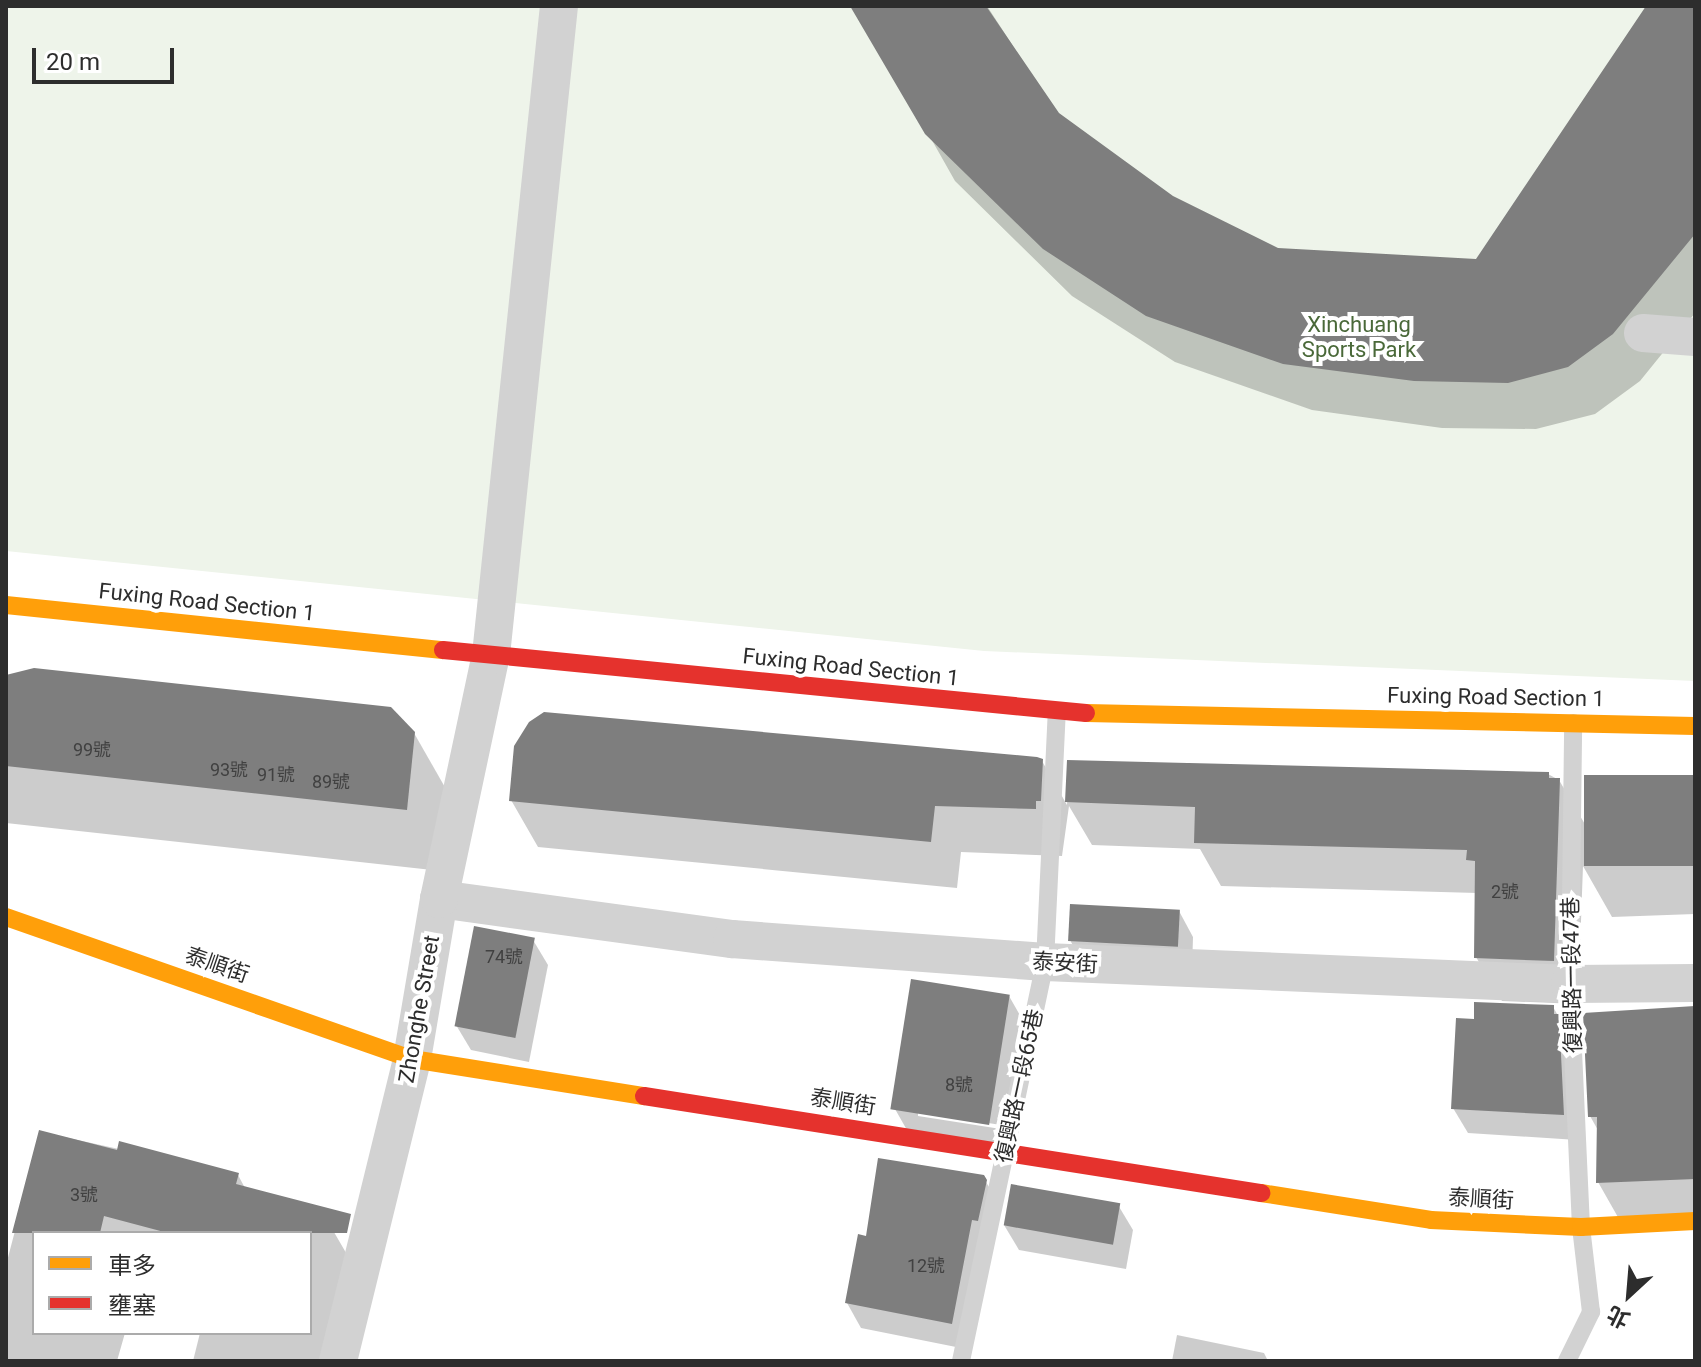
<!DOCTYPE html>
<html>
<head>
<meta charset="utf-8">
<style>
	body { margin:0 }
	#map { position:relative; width:1701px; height:1367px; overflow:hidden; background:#fff; font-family:Roboto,"Noto Sans TC",sans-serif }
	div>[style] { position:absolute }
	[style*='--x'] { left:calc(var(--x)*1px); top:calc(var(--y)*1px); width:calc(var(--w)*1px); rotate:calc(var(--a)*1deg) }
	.green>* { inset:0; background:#eef4ea }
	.shadow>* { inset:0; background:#0003 }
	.building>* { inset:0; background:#7e7e7e; transform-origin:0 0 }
	.lane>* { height:18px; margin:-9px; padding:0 9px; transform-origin:9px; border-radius:9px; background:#d2d2d2 }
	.street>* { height:38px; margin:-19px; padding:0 19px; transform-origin:19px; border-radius:19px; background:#d2d2d2 }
	.slow>* { height:18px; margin:-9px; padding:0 9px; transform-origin:9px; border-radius:9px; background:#ff9f0a }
	.jam>* { height:18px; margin:-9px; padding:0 9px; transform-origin:9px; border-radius:9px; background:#e5322d }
	span { translate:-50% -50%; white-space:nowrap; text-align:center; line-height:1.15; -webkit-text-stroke:8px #fff; paint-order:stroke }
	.number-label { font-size:18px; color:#414141 }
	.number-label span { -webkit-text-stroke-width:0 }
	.park-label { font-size:22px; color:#4a6939 }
	.street-label { font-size:22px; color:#2d2d2d }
	.frame { position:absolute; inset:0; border:8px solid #2d2d2d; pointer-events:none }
	.legend { position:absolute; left:32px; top:1231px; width:280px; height:104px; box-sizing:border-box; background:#fff; border:2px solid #ababab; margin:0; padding:10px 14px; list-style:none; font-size:24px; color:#2d2d2d }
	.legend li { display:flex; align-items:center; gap:16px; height:40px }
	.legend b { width:40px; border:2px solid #ababab }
	.north { position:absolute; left:1589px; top:1255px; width:80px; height:80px; -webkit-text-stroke:6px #fff; paint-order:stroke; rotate:206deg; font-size:22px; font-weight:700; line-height:32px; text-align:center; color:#2d2d2d }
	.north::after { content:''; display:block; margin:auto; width:28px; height:36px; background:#2d2d2d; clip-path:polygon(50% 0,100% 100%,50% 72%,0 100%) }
	.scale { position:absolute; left:32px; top:48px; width:142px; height:36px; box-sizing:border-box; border:4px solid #2d2d2d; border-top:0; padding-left:10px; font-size:24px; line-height:28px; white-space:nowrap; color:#2d2d2d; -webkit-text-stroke:6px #fff; paint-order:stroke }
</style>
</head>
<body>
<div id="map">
	<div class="green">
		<div style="clip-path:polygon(6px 6px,1695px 6px,1695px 681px,984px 651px,6px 551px)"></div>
	</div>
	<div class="shadow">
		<div style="clip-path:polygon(856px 6px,987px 6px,1057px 114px,1172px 198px,1278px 250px,1477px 261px,1649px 6px,1695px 6px,1695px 313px,1640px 381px,1595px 414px,1536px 429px,1442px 428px,1312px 410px,1175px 362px,1072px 296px,955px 181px)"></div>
		<div style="clip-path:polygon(6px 677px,414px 733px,450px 796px,441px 871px,6px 823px)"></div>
		<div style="clip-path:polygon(1042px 761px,1067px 805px,1069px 762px,1548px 774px,1559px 780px,1586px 826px,1695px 776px,1695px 914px,1612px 917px,1583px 866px,1578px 1004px,1502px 1001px,1476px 957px,1477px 893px,1221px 886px,1200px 849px,1092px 845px,1069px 806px,1062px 856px,961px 852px,957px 888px,538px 847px,511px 800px)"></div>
		<div style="clip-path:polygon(1179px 911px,1193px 937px,1192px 970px,1084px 966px,1070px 940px)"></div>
		<div style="clip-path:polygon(533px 940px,548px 965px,529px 1062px,471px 1050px,456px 1025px)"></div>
		<div style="clip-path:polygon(evenodd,1009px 996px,1030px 1033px,1012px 1161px,916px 1146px,895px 1109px,1009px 996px,918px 1112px,1001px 1125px,1001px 1129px,918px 1116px,918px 1112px)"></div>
		<div style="clip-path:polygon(1553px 1007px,1573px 1041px,1577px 1140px,1468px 1133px,1453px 1108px,1476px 1021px)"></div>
		<div style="clip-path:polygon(1695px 1008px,1695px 1217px,1619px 1219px,1598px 1182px,1599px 1132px,1590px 1116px)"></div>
		<div style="clip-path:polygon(41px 1132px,238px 1175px,245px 1188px,320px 1208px,356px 1270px,332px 1361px,193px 1361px,200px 1333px,310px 1333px,310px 1233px,34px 1233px,34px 1333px,125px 1333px,117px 1361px,6px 1361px,6px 1265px)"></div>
		<div style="clip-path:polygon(983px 1177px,998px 1202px,966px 1349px,861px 1328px,847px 1303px,868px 1238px)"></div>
		<div style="clip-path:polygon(1118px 1205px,1133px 1230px,1126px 1269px,1019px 1250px,1004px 1225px)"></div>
		<div style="clip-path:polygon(1177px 1335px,1264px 1353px,1268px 1361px,1172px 1361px)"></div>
	</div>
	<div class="building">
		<div style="clip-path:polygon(850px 6px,986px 6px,1059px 113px,1173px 196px,1278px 248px,1476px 259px,1646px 6px,1695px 6px,1695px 234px,1613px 334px,1568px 367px,1508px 383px,1414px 381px,1283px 364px,1146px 316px,1043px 249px,925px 134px)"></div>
		<div style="clip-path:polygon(34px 668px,391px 707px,415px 732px,407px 810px,6px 766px,6px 675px)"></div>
		<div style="clip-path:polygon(544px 712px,1037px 757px,1043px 759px,1041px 801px,1036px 801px,1036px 809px,935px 806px,931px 842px,509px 801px,514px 746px,529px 722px)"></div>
		<div style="clip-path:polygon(1067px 760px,1549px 772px,1549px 778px,1560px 778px,1554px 961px,1474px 958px,1475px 861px,1466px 860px,1467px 850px,1194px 843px,1195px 807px,1065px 802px)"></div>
		<div style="left:1695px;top:775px;width:91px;height:111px;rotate:90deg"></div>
		<div style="left:1070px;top:904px;width:110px;height:37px;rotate:3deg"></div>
		<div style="left:474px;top:926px;width:62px;height:102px;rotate:11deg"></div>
		<div style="left:911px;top:979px;width:100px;height:132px;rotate:9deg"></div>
		<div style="clip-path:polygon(1474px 1002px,1554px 1005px,1554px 1014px,1559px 1014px,1564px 1115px,1451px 1109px,1456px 1018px,1474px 1019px)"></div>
		<div style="clip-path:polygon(1695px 1006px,1695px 1179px,1596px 1183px,1597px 1117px,1588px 1117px,1583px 1013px)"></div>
		<div style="clip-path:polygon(39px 1130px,117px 1150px,119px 1141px,239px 1173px,236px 1184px,351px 1214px,347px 1233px,168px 1233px,104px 1216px,100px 1233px,12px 1233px)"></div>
		<div style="clip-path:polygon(878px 1158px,984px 1175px,987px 1180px,978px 1221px,972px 1220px,952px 1324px,845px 1303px,858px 1234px,866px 1236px)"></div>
		<div style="left:1011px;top:1184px;width:111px;height:42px;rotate:10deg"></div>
	</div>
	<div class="lane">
		<div style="--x:961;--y:1361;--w:408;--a:-78.1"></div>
		<div style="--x:1045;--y:962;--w:250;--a:-87.3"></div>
		<div style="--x:1567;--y:1361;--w:55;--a:-63.9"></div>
		<div style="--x:1591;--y:1312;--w:86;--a:-96.7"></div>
		<div style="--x:1581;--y:1227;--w:243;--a:-92.6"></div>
		<div style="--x:1570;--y:984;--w:261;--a:-89.3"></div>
	</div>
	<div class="street">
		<div style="--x:1643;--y:333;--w:52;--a:4.4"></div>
		<div style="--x:439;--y:899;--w:296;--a:7.8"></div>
		<div style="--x:732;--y:939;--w:314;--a:4.2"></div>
		<div style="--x:1045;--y:962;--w:525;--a:2.4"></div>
		<div style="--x:1570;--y:984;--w:125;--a:-0.5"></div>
		<div style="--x:338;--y:1361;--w:311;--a:-76.2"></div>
		<div style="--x:412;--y:1059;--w:162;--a:-80.4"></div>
		<div style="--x:439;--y:899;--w:249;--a:-78"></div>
		<div style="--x:491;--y:655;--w:653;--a:-84.02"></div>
	</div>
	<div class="slow">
		<div style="--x:6;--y:605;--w:439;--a:5.9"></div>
		<div style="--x:1086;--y:713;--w:609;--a:1.22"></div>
		<div style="--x:6;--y:917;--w:430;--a:19.3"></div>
		<div style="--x:412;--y:1059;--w:235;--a:9.1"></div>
		<div style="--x:1261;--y:1193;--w:172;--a:9"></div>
		<div style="--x:1431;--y:1220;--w:150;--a:2.7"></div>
		<div style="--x:1581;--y:1227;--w:114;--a:-3"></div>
	</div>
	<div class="jam">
		<div style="--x:443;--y:650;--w:646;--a:5.6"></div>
		<div style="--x:644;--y:1096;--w:625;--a:8.93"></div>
	</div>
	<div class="number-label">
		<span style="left:92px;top:750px">99號</span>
		<span style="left:229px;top:770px">93號</span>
		<span style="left:276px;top:775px">91號</span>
		<span style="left:331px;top:782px">89號</span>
		<span style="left:1505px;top:892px">2號</span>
		<span style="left:504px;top:957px">74號</span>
		<span style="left:959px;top:1085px">8號</span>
		<span style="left:84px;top:1195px">3號</span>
		<span style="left:926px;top:1266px">12號</span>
	</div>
	<div class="park-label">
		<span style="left:1359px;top:337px">Xinchuang<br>Sports Park</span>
	</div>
	<div class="street-label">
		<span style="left:207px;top:602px;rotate:6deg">Fuxing Road Section 1</span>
		<span style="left:851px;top:667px;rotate:6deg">Fuxing Road Section 1</span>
		<span style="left:1496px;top:697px;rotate:1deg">Fuxing Road Section 1</span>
		<span style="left:1065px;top:963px;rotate:3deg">泰安街</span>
		<span style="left:217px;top:965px;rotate:19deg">泰順街</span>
		<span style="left:1572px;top:975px;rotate:-91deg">復興路一段47巷</span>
		<span style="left:419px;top:1009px;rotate:-80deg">Zhonghe Street</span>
		<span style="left:1019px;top:1086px;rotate:-78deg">復興路一段65巷</span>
		<span style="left:843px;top:1102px;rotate:9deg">泰順街</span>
		<span style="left:1481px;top:1199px;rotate:3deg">泰順街</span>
	</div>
	<div class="frame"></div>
	<ul class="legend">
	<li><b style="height:10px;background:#ff9f0a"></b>車多</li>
	<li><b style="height:10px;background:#e5322d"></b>壅塞</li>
	</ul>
	<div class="north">北</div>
	<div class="scale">20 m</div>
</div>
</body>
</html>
